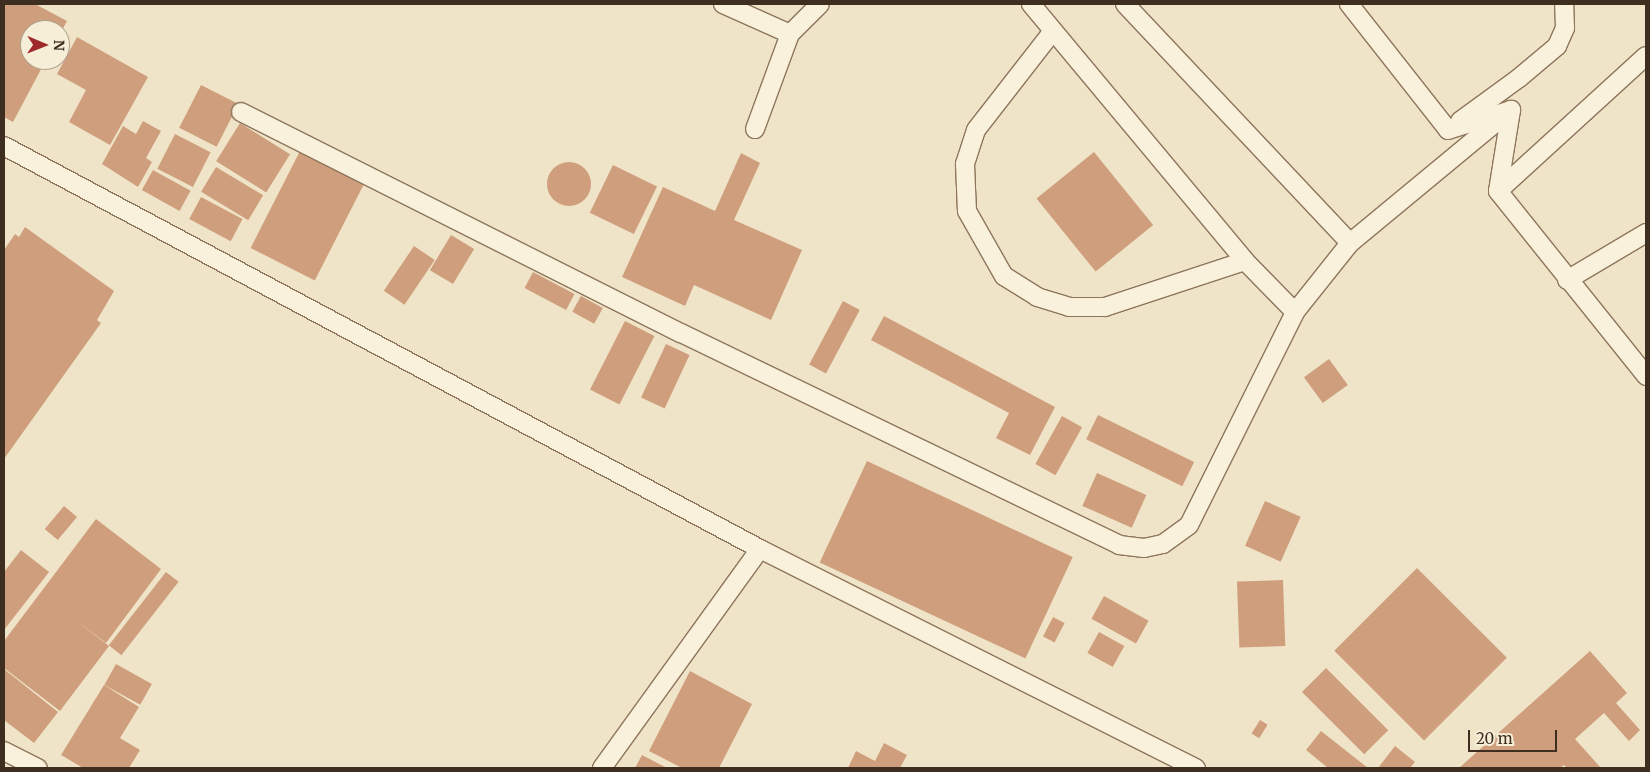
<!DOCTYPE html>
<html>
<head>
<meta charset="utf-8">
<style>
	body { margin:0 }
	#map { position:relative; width:1650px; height:772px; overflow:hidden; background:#f0e4c8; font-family:Merriweather,serif }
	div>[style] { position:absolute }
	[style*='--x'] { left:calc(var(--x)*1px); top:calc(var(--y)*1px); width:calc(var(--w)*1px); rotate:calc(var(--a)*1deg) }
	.building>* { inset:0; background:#cf9f7d; transform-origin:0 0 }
	.round { border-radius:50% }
	.roads { filter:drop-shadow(1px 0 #8d765c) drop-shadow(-1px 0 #8d765c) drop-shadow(0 1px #8d765c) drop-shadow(0 -1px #8d765c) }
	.lane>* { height:18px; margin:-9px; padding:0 9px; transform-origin:9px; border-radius:9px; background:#faf1dc }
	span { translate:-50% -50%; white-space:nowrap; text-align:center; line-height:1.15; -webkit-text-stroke:4px #f7eed8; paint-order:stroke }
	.frame { position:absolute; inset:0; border:5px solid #3d2e20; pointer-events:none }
	.north { position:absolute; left:20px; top:20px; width:50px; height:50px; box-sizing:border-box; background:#f7eed8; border:1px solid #ada18e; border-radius:50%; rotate:91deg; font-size:14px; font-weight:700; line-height:20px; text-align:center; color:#3d2e20 }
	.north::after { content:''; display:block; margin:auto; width:18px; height:22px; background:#9e2a2b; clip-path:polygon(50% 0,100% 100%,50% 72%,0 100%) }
	.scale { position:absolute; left:1468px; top:730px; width:89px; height:22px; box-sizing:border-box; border:2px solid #3d2e20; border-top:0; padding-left:6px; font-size:15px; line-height:18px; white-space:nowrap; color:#3d2e20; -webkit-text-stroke:4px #f7eed8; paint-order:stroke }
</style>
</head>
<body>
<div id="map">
	<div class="building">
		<div style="clip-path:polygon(4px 4px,35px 4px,67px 21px,60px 34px,60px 30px,30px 30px,30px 60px,46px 60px,13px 122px,4px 117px)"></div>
		<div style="clip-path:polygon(77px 37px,148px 77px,110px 145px,69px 122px,86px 90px,57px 74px)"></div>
		<div style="left:201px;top:85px;width:42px;height:48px;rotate:27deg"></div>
		<div style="clip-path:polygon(143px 121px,161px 131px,146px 158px,152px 162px,138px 187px,102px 164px,123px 126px,136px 134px)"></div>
		<div style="left:240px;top:123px;width:59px;height:45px;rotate:32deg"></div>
		<div style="left:175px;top:134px;width:40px;height:39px;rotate:27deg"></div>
		<div style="left:301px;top:149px;width:72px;height:111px;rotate:27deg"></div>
		<div style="left:1094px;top:152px;width:94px;height:74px;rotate:51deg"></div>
		<div style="clip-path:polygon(741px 153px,760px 163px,734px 220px,802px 250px,771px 320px,694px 285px,685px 306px,622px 277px,663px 187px,715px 211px)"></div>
		<div class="round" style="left:547px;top:162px;width:44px;height:44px"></div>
		<div style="left:613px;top:165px;width:49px;height:53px;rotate:26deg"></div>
		<div style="left:216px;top:167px;width:55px;height:29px;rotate:31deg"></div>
		<div style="left:153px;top:170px;width:43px;height:23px;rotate:29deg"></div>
		<div style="left:201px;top:197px;width:47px;height:25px;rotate:28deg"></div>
		<div style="clip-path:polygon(25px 227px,114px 291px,97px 320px,101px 323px,4px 459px,4px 250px,15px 234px,19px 237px)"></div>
		<div style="left:451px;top:235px;width:27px;height:41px;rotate:31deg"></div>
		<div style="left:414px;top:246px;width:25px;height:54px;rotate:34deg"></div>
		<div style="left:533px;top:272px;width:47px;height:18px;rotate:28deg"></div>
		<div style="left:581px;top:296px;width:25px;height:18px;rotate:29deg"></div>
		<div style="left:843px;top:301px;width:19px;height:72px;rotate:28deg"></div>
		<div style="clip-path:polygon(884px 316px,1055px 407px,1030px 455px,996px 438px,1009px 413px,871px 340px)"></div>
		<div style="left:625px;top:321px;width:33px;height:77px;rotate:27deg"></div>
		<div style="left:666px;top:344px;width:26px;height:59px;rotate:25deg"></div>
		<div style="left:1329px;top:359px;width:32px;height:31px;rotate:54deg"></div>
		<div style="left:1098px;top:415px;width:107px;height:27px;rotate:26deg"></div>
		<div style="left:1062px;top:416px;width:23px;height:55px;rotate:29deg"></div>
		<div style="left:867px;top:461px;width:227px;height:112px;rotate:25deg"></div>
		<div style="left:1097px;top:473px;width:54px;height:36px;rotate:24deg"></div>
		<div style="left:1265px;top:501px;width:39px;height:49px;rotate:24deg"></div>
		<div style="left:64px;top:506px;width:17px;height:30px;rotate:40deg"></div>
		<div style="clip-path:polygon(96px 519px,161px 569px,106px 643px,73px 618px,109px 646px,60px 711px,4px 668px,4px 641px)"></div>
		<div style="clip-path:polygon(21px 550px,49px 572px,4px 630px,4px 572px)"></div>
		<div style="left:1417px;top:568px;width:127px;height:117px;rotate:45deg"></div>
		<div style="left:166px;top:572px;width:16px;height:93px;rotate:38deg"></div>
		<div style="left:1283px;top:580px;width:66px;height:46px;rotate:88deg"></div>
		<div style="left:1104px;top:596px;width:51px;height:26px;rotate:29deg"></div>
		<div style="left:1053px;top:617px;width:13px;height:22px;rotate:27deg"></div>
		<div style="left:1099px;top:632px;width:29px;height:24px;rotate:29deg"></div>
		<div style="clip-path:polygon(1590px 651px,1627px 693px,1616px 703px,1640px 730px,1629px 741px,1604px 713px,1575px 739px,1601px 768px,1567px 768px,1564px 765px,1560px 768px,1459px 768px)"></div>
		<div style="left:116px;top:664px;width:41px;height:24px;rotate:29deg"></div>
		<div style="left:1326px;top:668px;width:88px;height:34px;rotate:45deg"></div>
		<div style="clip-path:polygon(4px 669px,58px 712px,34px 743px,4px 720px)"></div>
		<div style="clip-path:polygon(690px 671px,752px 704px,719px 768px,682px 768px,649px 751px)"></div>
		<div style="clip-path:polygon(104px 685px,139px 707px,120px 738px,140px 750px,129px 768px,83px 768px,61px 755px)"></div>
		<div style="left:1260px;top:720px;width:9px;height:16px;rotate:32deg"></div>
		<div style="clip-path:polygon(1321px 731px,1368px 768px,1328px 768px,1306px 750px)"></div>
		<div style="clip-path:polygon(884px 743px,907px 755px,900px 768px,848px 768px,856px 751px,875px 761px)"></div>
		<div style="clip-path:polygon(1395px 746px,1415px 762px,1410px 768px,1378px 768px)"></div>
		<div style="clip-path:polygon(642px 755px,667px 768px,635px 768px)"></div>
	</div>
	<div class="roads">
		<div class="lane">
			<div style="--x:723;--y:4;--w:73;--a:24.1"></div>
			<div style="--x:790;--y:34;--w:42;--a:-45"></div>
			<div style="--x:1031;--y:4;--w:334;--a:50.2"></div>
			<div style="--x:1245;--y:261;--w:71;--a:45.6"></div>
			<div style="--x:1295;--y:312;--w:88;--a:-51.4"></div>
			<div style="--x:1350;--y:243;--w:209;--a:-39.6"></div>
			<div style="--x:1125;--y:4;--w:328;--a:46.7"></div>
			<div style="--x:1349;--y:4;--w:160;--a:51.8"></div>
			<div style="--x:1448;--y:130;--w:66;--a:-17.6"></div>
			<div style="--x:1511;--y:110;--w:82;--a:99.1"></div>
			<div style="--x:1498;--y:191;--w:237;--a:51.3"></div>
			<div style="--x:1053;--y:31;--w:125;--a:127.9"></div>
			<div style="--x:976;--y:130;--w:36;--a:108"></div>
			<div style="--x:965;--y:164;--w:47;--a:87.6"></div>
			<div style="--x:967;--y:211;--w:75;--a:60.4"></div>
			<div style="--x:1004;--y:276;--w:39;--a:32"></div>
			<div style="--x:1037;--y:297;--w:34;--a:17"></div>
			<div style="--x:1069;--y:307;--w:36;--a:0"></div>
			<div style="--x:1105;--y:307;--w:147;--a:-18.2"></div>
			<div style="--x:241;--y:112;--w:492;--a:26.7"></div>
			<div style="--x:681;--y:333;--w:487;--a:25.8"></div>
			<div style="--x:1119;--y:545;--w:25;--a:7"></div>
			<div style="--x:1144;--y:548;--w:19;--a:-12"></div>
			<div style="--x:1163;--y:544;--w:32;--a:-36"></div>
			<div style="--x:1189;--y:525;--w:238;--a:-63.5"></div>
			<div style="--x:1460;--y:121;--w:73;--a:-36.1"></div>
			<div style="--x:1519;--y:78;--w:50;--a:-40.1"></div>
			<div style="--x:1557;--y:46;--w:20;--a:-66"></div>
			<div style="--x:1565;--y:28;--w:24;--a:-92"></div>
			<div style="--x:755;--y:129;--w:101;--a:-69.8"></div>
			<div style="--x:4;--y:146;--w:857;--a:28.06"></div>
			<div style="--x:760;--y:549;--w:488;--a:26.7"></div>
			<div style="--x:1498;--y:191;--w:200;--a:-42.4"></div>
			<div style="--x:1567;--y:280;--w:92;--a:-30.7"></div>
			<div style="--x:4;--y:751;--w:38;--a:27"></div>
			<div style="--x:602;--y:768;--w:270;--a:-54.2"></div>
		</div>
	</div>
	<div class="frame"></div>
	<div class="north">N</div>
	<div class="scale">20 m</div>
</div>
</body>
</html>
